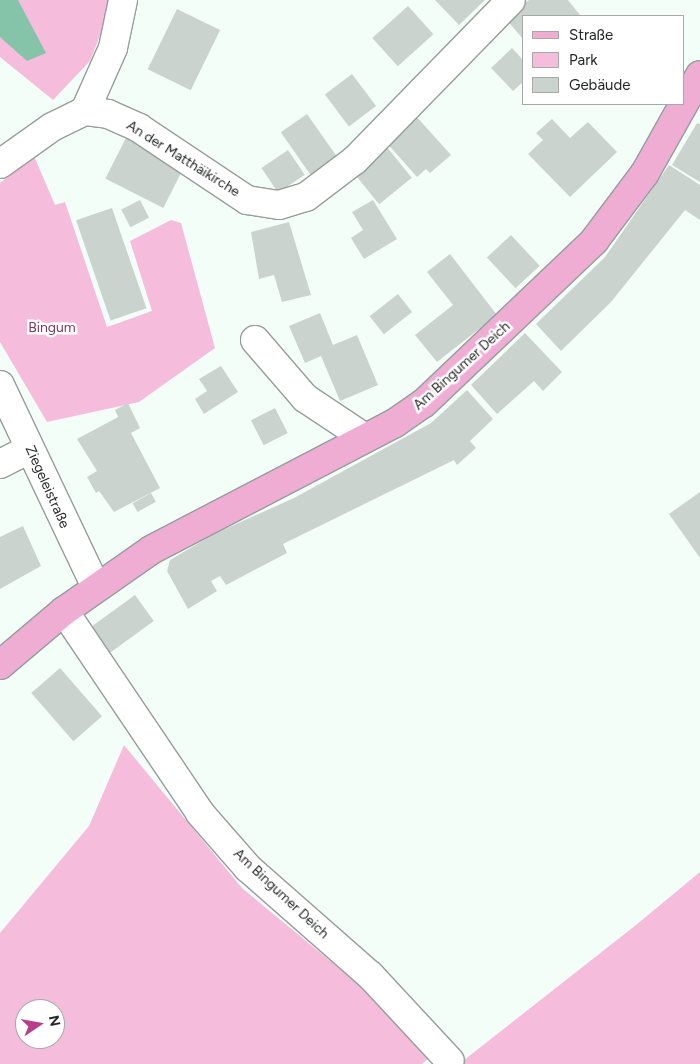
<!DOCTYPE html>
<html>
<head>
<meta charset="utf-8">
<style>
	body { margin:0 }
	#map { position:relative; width:700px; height:1064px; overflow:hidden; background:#f4fef9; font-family:Figtree,sans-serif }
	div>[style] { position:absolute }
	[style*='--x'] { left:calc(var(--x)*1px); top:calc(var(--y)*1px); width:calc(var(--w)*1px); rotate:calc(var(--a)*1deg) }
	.green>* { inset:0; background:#f5bddb }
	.water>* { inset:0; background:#85c4a8 }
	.building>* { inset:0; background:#cbd3cf; transform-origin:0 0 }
	.roads { filter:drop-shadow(1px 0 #959e9a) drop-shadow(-1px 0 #959e9a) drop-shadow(0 1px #959e9a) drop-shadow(0 -1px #959e9a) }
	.minor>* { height:28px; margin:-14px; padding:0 14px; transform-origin:14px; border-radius:14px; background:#fff }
	.major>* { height:28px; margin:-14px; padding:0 14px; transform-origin:14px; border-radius:14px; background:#efadd4 }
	span { translate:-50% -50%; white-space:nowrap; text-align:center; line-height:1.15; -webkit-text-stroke:5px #fff; paint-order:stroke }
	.street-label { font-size:14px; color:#242725 }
	.park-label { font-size:14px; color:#7b3860 }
	.legend { position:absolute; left:522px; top:15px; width:162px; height:90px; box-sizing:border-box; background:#fff; border:1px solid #a7a9a8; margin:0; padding:6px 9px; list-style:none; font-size:15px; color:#242725 }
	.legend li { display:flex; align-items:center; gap:10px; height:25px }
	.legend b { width:25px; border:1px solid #a7a9a8 }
	.north { position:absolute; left:15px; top:999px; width:50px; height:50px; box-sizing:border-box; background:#fff; border:1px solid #a7a9a8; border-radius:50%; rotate:78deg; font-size:14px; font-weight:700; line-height:20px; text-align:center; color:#242725 }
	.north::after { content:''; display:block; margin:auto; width:18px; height:22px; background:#ba3d8c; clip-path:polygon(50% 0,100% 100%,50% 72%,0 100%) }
</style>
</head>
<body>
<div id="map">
	<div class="green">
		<div style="clip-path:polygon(0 0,114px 0,90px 61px,53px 100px,0 57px)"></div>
		<div style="clip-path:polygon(34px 156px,55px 205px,65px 202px,107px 327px,152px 311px,130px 241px,171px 220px,181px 223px,215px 348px,139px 402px,47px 422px,0 342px,0 183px)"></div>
		<div style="clip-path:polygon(evenodd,124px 745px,242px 888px,363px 988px,429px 1058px,422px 1064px,0 1064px,0 933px,89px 826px,124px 745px,25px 1009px,55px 1009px,55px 1039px,25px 1039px,25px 1009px)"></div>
		<div style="clip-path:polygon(700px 872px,700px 1064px,459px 1064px,636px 925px)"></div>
	</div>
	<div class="water">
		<div style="clip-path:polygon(0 0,18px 0,46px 53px,27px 61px,0 37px)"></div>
	</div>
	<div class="building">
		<div style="clip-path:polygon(435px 0,485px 0,459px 25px)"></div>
		<div style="clip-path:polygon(529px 0,568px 0,580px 15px,524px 16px,524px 40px,505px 18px)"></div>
		<div style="left:408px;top:6px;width:38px;height:48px;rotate:48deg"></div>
		<div style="left:177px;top:9px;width:48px;height:67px;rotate:26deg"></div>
		<div style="clip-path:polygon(512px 48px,524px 61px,524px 81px,513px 91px,491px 68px)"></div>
		<div style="left:352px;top:74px;width:40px;height:34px;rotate:53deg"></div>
		<div style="left:307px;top:114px;width:55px;height:32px;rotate:55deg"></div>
		<div style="clip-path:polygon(415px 115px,451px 155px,430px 173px,426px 169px,417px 177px,385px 141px)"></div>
		<div style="clip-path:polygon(552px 119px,570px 138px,588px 122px,617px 152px,570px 197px,528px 154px,543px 140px,536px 133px)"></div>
		<div style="clip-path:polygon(697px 123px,700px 124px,700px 182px,672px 165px)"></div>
		<div style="left:128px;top:134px;width:65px;height:50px;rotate:27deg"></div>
		<div style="left:386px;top:146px;width:41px;height:42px;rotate:51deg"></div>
		<div style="left:288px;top:150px;width:30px;height:32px;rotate:56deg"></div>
		<div style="clip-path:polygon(669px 165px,700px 185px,700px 220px,685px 210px,611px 302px,561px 351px,536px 324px,605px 257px)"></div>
		<div style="left:140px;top:200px;width:20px;height:21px;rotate:63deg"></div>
		<div style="clip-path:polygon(373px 200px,397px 239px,364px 259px,351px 238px,363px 230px,352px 212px)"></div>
		<div style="left:112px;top:208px;width:106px;height:38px;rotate:71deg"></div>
		<div style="clip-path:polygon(289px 222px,311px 295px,282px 302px,274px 275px,259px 279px,251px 232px)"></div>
		<div style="left:511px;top:235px;width:42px;height:33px;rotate:47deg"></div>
		<div style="clip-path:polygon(450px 254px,497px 315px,437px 362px,415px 335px,453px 305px,427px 272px)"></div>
		<div style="left:398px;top:294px;width:23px;height:36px;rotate:52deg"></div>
		<div style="clip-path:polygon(320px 313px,333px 345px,357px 335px,378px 385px,340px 401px,321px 356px,305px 363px,289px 326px)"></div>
		<div style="clip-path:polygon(525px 333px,562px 372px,543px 391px,534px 381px,497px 414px,471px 385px)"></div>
		<div style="clip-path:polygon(221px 366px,238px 392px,204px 414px,195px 399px,207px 391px,199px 379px)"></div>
		<div style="clip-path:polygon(467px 390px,493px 419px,470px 441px,476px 448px,457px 465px,454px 460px,283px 544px,287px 553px,226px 585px,220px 576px,211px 581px,217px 591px,188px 609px,167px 571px,170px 560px,214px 534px,294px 498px,431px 423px)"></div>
		<div style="clip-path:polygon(128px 403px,140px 428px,131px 433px,160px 488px,114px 512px,99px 491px,96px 493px,87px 477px,97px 471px,77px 439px,118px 417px,115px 410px)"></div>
		<div style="left:275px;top:408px;width:28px;height:27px;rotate:63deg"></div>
		<div style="clip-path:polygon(700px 492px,700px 558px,669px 514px)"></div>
		<div style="left:151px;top:493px;width:10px;height:21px;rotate:61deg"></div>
		<div style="clip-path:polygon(23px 526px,41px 566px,0 589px,0 537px)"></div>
		<div style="left:135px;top:595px;width:32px;height:57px;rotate:54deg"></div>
		<div style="left:60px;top:668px;width:64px;height:38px;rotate:49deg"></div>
	</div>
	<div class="roads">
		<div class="minor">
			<div style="--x:85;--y:111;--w:69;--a:-66"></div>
			<div style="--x:113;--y:48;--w:49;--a:-78.2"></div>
			<div style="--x:0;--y:164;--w:64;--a:-35.4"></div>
			<div style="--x:52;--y:127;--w:37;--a:-26"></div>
			<div style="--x:85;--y:111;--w:23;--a:7"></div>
			<div style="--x:108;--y:114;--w:34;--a:24"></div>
			<div style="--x:139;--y:128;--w:130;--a:33.7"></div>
			<div style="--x:247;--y:200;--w:32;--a:9"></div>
			<div style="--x:279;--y:205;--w:28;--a:-17"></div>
			<div style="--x:306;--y:197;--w:61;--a:-37.1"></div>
			<div style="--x:355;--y:160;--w:223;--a:-45.7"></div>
			<div style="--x:255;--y:340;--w:77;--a:49.2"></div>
			<div style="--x:305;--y:398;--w:72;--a:33.7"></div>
			<div style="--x:0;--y:385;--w:224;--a:64.6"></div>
			<div style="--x:0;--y:464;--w:33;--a:-27"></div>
			<div style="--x:64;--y:611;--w:244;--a:56"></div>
			<div style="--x:200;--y:813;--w:73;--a:48.9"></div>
			<div style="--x:248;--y:868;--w:162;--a:41.3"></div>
			<div style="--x:370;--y:975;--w:117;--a:47.1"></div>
		</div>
		<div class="major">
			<div style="--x:0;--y:665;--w:84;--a:-40.2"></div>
			<div style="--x:64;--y:611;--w:106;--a:-35"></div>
			<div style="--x:151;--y:550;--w:275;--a:-27.5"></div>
			<div style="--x:395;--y:423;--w:35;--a:-35"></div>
			<div style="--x:424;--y:403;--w:235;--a:-43.6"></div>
			<div style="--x:594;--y:241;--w:85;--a:-53.1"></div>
			<div style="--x:645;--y:173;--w:112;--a:-60.7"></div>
		</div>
	</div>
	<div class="street-label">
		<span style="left:183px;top:159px;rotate:32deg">An der Matthäikirche</span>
		<span style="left:462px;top:366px;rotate:-42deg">Am Bingumer Deich</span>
		<span style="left:47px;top:487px;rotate:66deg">Ziegeleistraße</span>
		<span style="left:281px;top:894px;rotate:43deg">Am Bingumer Deich</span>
	</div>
	<div class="park-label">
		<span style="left:52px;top:328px">Bingum</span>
	</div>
	<ul class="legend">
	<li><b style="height:6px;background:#efadd4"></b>Straße</li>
	<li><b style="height:14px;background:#f5bddb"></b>Park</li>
	<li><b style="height:14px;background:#cbd3cf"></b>Gebäude</li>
	</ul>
	<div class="north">N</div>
</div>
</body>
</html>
